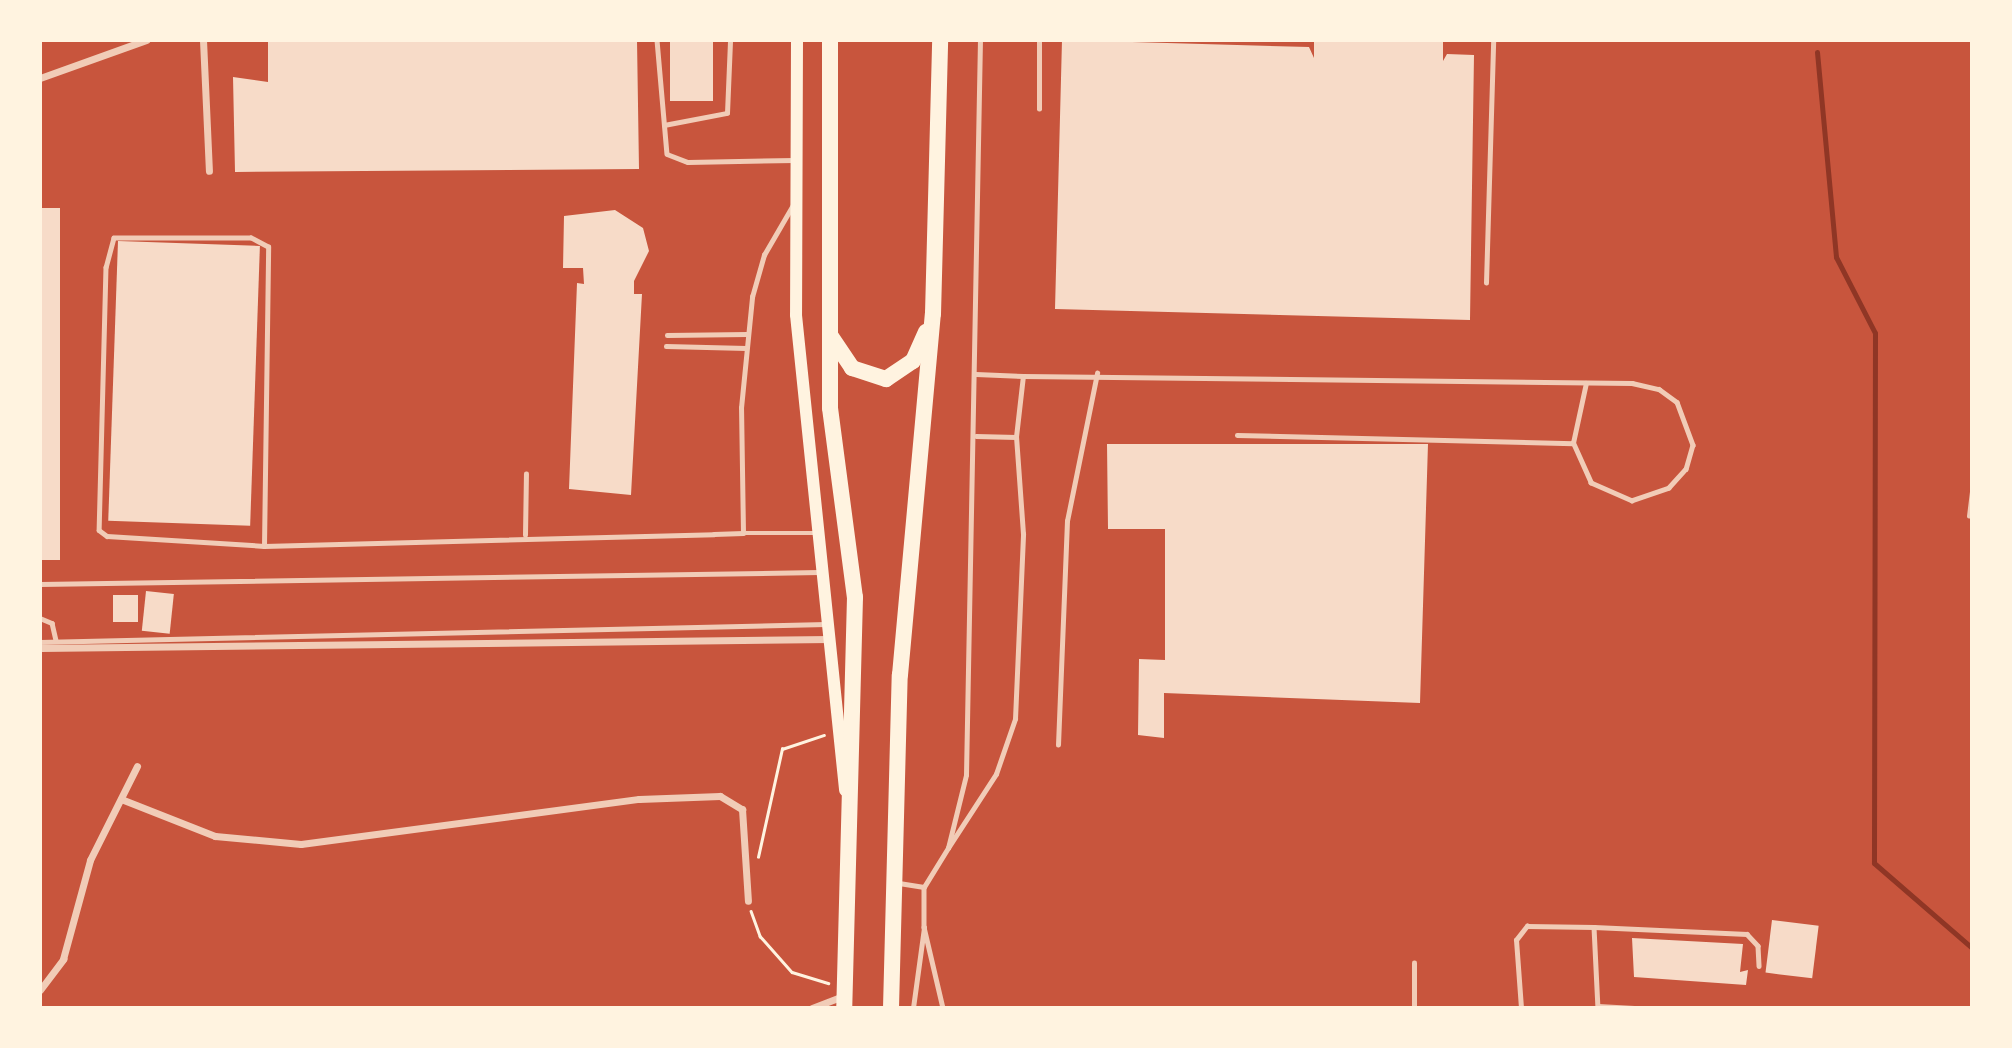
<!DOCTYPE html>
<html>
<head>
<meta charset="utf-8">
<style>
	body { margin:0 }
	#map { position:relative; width:2012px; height:1048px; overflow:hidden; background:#c8553d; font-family:Rubik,sans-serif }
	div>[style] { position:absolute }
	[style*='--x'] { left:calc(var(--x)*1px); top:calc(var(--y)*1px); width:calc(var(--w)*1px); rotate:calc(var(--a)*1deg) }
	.stream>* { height:5px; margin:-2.5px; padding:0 2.5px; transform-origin:2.5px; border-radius:2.5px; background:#8f3625 }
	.building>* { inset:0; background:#f7dbc8; transform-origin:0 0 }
	.path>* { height:2.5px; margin:-1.25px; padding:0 1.25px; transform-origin:1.25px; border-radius:1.25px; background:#fff3e0 }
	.service>* { height:4.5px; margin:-2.25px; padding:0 2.25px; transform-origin:2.25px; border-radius:2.25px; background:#f1ccb7 }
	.minor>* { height:7px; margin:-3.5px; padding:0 3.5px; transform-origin:3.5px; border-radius:3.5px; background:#f1ccb7 }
	.secondary>* { height:12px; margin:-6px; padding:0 6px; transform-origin:6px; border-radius:6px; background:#fff3e0 }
	.trunk>* { height:16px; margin:-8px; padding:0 8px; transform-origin:8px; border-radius:8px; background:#fff3e0 }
	span { translate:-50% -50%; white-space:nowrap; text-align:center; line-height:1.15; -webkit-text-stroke:5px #fff3e0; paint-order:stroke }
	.frame { position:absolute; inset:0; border:42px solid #fff3e0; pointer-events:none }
</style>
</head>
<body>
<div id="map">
	<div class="stream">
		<div style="--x:1817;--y:52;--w:206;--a:84.7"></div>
		<div style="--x:1836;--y:257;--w:85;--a:62.8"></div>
		<div style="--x:1875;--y:333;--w:530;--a:90.11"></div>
		<div style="--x:1874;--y:863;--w:130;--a:40.9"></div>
	</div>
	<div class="building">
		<div style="clip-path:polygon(268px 40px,637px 40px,639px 169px,235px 172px,233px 77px,268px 82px)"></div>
		<div style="left:670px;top:40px;width:43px;height:61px"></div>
		<div style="clip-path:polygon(1062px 40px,1309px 47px,1314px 58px,1314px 40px,1443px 40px,1443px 61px,1447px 54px,1474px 55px,1470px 320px,1055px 309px)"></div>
		<div style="left:60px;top:208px;width:352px;height:20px;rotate:90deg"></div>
		<div style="clip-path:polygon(615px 210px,643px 228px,649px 251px,634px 281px,634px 294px,642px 294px,631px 495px,569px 489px,577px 283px,584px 284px,583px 268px,563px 268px,564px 216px)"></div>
		<div style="left:118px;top:241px;width:142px;height:280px;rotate:2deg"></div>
		<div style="clip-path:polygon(1107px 444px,1428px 444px,1420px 703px,1164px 693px,1164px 738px,1138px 735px,1139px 659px,1165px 660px,1165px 529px,1108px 529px)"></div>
		<div style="left:146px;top:591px;width:28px;height:40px;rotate:6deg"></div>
		<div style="left:113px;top:595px;width:25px;height:27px"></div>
		<div style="left:1772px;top:920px;width:47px;height:53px;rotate:7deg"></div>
		<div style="clip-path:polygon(1632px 938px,1743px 944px,1740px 972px,1748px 970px,1746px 985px,1634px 977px)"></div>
	</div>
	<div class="path">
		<div style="--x:758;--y:857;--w:111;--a:-77.5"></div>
		<div style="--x:782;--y:749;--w:44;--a:-18.4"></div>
		<div style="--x:751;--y:911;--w:27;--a:70"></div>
		<div style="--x:760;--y:936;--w:48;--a:48.4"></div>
		<div style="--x:792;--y:972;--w:38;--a:17"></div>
	</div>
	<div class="service">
		<div style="--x:657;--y:40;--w:114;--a:85"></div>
		<div style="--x:667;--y:154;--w:22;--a:21"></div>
		<div style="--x:688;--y:162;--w:106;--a:-1.1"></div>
		<div style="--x:1039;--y:109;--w:69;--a:-90"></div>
		<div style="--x:664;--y:125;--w:64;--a:-10.8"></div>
		<div style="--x:727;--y:113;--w:73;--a:-87.6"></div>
		<div style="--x:1486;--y:283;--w:243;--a:-88.3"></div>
		<div style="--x:667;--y:335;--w:80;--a:-0.7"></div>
		<div style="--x:666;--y:346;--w:80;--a:1.4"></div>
		<div style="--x:976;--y:374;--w:47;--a:2.4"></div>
		<div style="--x:1237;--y:435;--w:336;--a:1.4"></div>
		<div style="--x:1573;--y:443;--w:61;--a:-77.8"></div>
		<div style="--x:976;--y:436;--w:40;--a:1.4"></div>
		<div style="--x:1969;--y:516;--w:24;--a:-83"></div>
		<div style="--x:743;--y:533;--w:72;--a:0"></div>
		<div style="--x:525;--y:535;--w:61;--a:-89.1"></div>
		<div style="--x:264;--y:546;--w:299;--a:-89.2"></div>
		<div style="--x:268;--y:247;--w:19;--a:-152"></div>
		<div style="--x:251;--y:238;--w:137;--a:180"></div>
		<div style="--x:114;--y:238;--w:30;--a:105"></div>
		<div style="--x:106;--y:267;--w:263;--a:91.5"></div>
		<div style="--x:99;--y:530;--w:10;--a:37"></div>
		<div style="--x:107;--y:536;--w:157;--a:3.6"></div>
		<div style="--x:264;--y:546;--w:450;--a:-1.5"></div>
		<div style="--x:714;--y:534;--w:29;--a:-2"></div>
		<div style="--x:743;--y:533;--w:125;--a:-90.9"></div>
		<div style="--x:741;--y:408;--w:112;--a:-84.3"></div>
		<div style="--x:752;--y:297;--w:44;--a:-74.1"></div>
		<div style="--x:764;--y:255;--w:58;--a:-59.9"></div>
		<div style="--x:40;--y:584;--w:779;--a:-0.88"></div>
		<div style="--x:40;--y:618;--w:13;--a:23"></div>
		<div style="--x:52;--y:623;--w:18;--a:77"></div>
		<div style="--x:40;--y:642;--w:786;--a:-1.31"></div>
		<div style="--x:1058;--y:745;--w:224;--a:-87.7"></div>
		<div style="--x:1067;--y:521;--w:151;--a:-78.5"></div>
		<div style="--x:948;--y:848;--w:88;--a:-57"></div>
		<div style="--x:996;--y:774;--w:58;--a:-70.9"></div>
		<div style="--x:1015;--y:719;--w:185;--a:-87.5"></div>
		<div style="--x:1023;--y:534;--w:97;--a:-94.1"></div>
		<div style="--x:1016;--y:437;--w:61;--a:-83.5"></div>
		<div style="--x:1023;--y:376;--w:609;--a:0.66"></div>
		<div style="--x:1632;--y:383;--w:28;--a:13"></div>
		<div style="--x:1659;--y:389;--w:22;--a:36"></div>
		<div style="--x:1677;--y:402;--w:46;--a:69.6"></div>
		<div style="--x:1693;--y:445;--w:25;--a:106"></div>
		<div style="--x:1686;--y:469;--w:25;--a:132"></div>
		<div style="--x:1669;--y:488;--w:39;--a:161"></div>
		<div style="--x:1632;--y:501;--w:45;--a:-156.3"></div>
		<div style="--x:1591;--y:483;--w:44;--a:-114.2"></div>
		<div style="--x:899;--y:883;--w:25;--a:9"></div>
		<div style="--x:924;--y:887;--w:46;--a:-58.4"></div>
		<div style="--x:948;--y:848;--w:75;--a:-76.1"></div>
		<div style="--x:966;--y:775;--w:735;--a:-88.91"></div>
		<div style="--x:924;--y:887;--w:40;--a:90"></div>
		<div style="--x:924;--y:927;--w:83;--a:76.8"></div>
		<div style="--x:1594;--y:927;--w:153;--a:2.6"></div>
		<div style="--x:1747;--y:934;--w:16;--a:47"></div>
		<div style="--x:1758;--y:946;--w:20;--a:87"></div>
		<div style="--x:1598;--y:1006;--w:36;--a:3"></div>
		<div style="--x:913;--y:1008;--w:81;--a:-82.2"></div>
		<div style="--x:1414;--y:1008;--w:45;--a:-90"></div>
		<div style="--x:1521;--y:1008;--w:68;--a:-94.2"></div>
		<div style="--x:1516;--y:940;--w:18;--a:-52"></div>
		<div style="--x:1527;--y:926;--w:67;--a:0.9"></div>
		<div style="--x:1594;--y:927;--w:81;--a:87.2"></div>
	</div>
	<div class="minor">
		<div style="--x:203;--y:40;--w:131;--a:87.4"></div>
		<div style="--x:40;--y:78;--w:113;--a:-19.7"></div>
		<div style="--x:40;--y:648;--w:790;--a:-0.65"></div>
		<div style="--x:121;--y:799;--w:101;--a:21.5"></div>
		<div style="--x:215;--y:836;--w:86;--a:5.3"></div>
		<div style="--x:301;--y:844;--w:341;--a:-7.6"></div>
		<div style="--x:639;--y:799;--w:81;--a:-2.1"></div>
		<div style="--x:720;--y:796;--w:26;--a:31"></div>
		<div style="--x:742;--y:809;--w:92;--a:86.3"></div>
		<div style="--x:40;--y:990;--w:39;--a:-53"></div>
		<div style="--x:63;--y:959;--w:103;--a:-74.7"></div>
		<div style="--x:90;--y:860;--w:105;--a:-63.4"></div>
		<div style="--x:812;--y:1008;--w:34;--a:-21"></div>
	</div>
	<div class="secondary">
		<div style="--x:797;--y:40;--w:275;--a:90.2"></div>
		<div style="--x:796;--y:315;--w:478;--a:84.1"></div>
	</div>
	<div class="trunk">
		<div style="--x:830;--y:40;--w:368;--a:90"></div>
		<div style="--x:830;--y:408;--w:191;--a:82.5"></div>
		<div style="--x:855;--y:597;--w:411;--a:91.5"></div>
		<div style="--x:830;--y:335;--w:40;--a:56"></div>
		<div style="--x:852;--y:368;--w:36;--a:18"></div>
		<div style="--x:886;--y:379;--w:32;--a:-34"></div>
		<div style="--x:913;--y:361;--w:32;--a:-66"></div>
		<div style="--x:891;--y:1008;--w:333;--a:-88.5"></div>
		<div style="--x:900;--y:675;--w:363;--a:-84.8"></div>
		<div style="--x:933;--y:314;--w:274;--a:-88.5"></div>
	</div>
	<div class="frame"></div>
</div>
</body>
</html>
